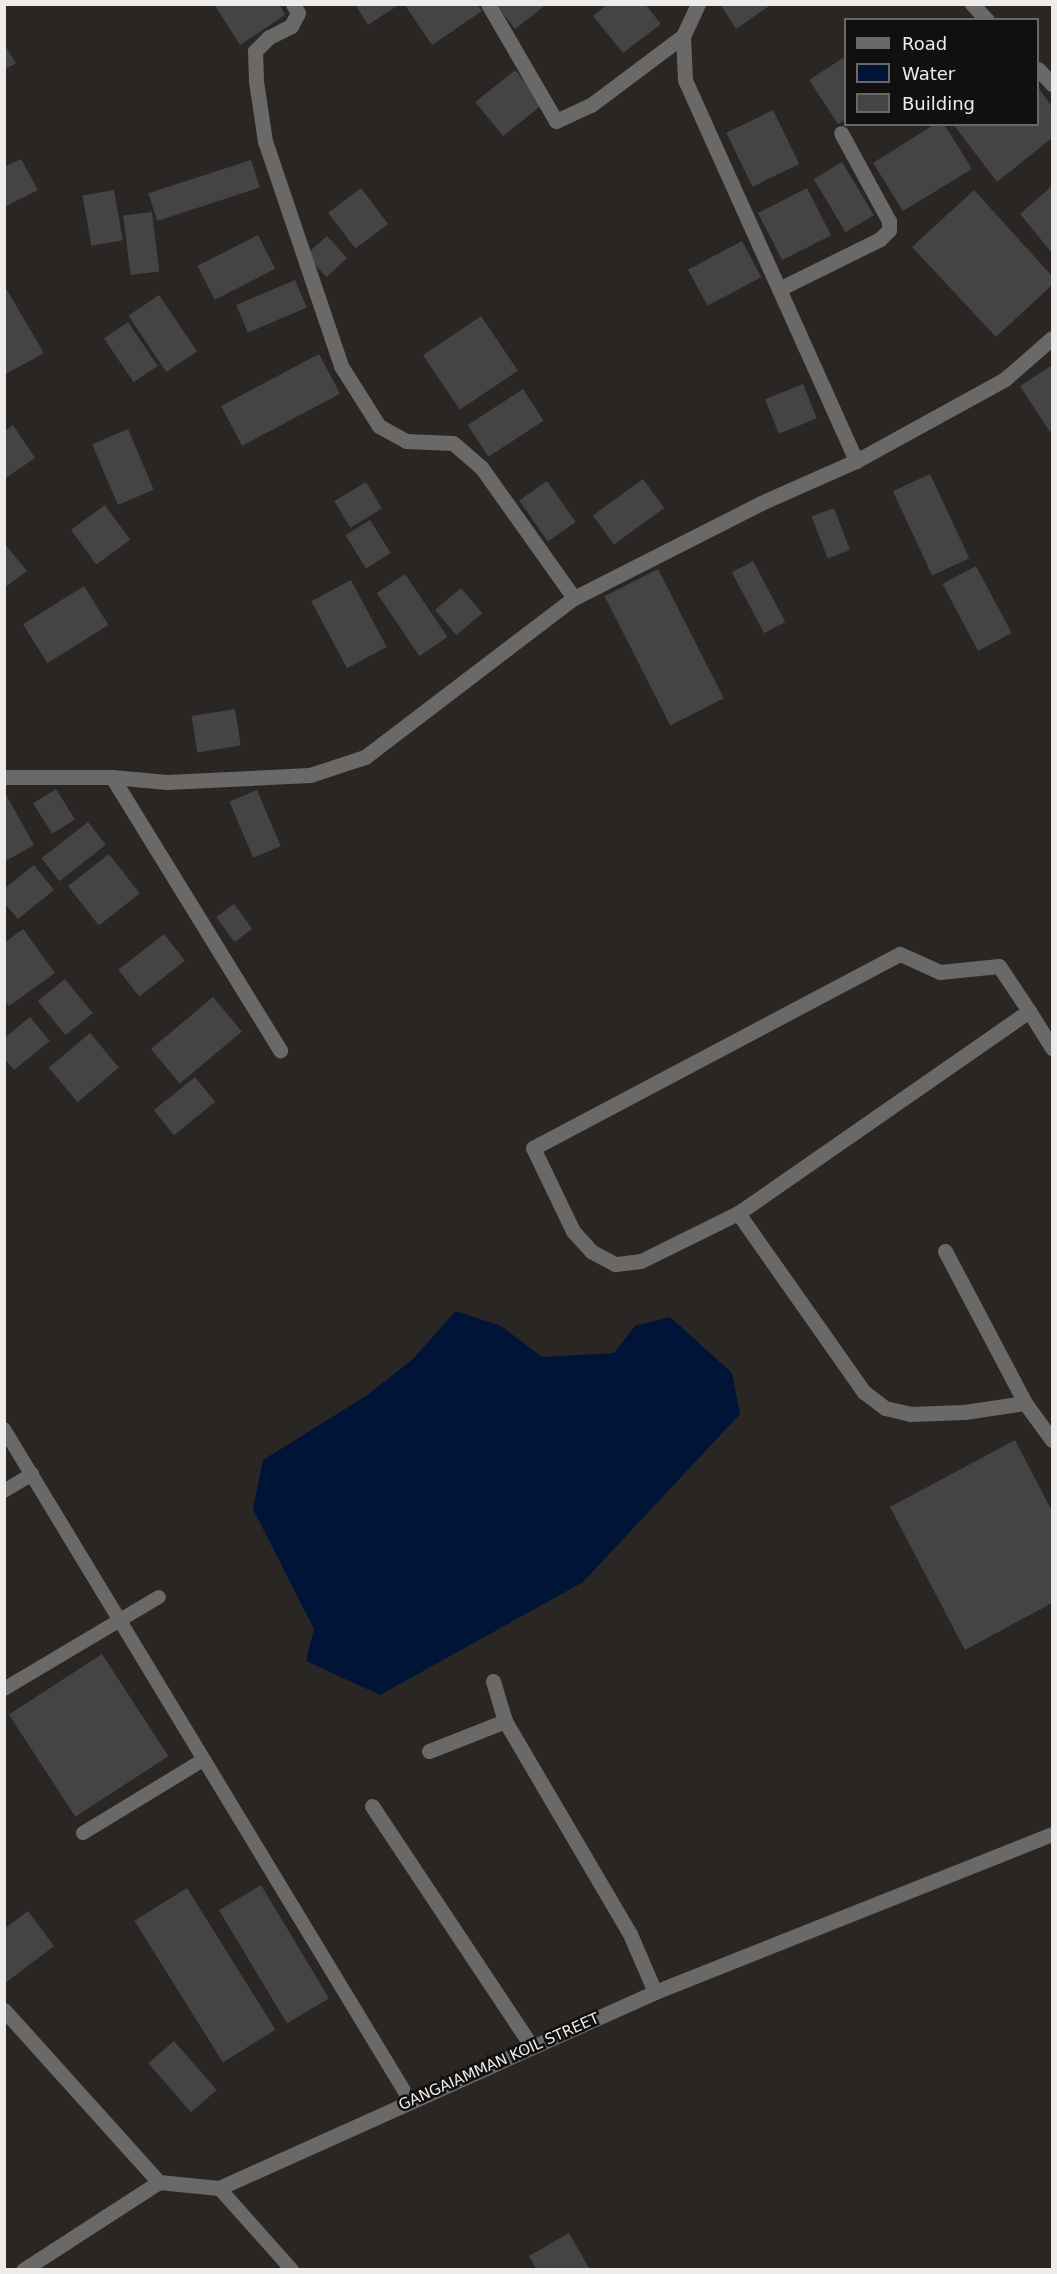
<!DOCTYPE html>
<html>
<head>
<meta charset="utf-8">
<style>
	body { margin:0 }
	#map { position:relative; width:1057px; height:2274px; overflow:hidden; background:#292624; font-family:"DejaVu Sans",sans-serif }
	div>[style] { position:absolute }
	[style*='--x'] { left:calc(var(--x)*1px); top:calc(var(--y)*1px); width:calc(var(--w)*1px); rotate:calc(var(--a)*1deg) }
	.water>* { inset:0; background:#001438 }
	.building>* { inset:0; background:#444345; transform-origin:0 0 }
	.service>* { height:14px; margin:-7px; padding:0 7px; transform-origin:7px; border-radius:7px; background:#6a6968 }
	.minor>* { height:15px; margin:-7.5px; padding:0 7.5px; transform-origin:7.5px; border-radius:7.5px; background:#6a6968 }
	span { translate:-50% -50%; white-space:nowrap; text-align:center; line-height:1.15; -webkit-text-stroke:5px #11100f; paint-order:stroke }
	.street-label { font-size:15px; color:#eeeceb }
	.frame { position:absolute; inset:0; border:6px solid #eeeceb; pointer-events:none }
	.legend { position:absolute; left:844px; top:18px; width:195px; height:108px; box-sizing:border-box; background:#11100f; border:2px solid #696867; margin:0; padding:8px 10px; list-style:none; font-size:18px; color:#eeeceb }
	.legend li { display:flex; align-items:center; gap:12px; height:30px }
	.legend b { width:30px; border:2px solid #696867 }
</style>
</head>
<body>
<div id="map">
	<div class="water">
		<div style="clip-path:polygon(456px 1311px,501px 1326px,542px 1357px,614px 1353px,635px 1326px,670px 1317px,732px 1373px,740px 1414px,583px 1582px,380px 1695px,306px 1661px,314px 1629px,253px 1509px,263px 1460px,366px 1396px,412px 1360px)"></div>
	</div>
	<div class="building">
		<div style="clip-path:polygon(214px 4px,279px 4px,285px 15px,240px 45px)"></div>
		<div style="clip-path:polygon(355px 4px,396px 4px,397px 6px,368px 25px)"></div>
		<div style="clip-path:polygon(404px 4px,477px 4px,482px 11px,432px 45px)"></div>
		<div style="clip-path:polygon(496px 4px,547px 4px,515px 29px)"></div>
		<div style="clip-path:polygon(607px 4px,645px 4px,661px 24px,623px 53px,593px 16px)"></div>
		<div style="clip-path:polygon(720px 4px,772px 4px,736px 29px)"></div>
		<div style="clip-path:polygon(4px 44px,16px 63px,4px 70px)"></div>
		<div style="clip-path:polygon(846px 56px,846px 119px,838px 124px,809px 80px)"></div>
		<div style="left:515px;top:70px;width:44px;height:51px;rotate:51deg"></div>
		<div style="clip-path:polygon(1038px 87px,1052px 107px,1052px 138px,997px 182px,953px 124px,1038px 124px)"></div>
		<div style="left:773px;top:110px;width:60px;height:52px;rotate:64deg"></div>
		<div style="clip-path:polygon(935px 124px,944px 124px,972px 169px,903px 211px,873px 163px)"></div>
		<div style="clip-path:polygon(21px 159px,38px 190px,4px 207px,4px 167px)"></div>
		<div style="left:251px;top:160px;width:29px;height:108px;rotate:72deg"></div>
		<div style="left:842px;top:162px;width:62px;height:33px;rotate:59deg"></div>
		<div style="clip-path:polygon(1052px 186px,1052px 253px,1020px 214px)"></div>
		<div style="left:361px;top:188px;width:45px;height:41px;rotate:53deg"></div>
		<div style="left:807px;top:188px;width:53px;height:55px;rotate:63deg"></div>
		<div style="left:114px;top:190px;width:51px;height:32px;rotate:80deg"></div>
		<div style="clip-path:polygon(974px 190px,1052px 276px,1052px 285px,996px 337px,912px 247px)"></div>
		<div style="left:152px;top:212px;width:60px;height:29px;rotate:83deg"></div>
		<div style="left:258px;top:235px;width:38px;height:68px;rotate:63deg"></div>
		<div style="left:327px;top:236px;width:30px;height:28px;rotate:48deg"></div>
		<div style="left:742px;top:241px;width:41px;height:61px;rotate:62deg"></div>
		<div style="left:295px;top:280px;width:30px;height:64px;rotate:67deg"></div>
		<div style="clip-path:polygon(4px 285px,44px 353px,4px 375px)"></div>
		<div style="left:159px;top:295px;width:68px;height:37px;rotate:56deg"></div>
		<div style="left:481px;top:316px;width:66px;height:70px;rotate:56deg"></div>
		<div style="left:128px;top:322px;width:53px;height:29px;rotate:56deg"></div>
		<div style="left:319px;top:354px;width:45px;height:111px;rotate:62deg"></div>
		<div style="clip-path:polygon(1052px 365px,1052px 430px,1050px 432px,1020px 386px)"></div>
		<div style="left:803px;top:384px;width:37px;height:41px;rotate:68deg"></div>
		<div style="left:523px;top:389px;width:38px;height:66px;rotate:57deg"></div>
		<div style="clip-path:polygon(13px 425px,35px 458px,4px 479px,4px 431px)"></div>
		<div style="left:128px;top:429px;width:66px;height:39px;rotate:67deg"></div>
		<div style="left:930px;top:474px;width:93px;height:41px;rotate:65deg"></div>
		<div style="left:643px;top:479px;width:36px;height:62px;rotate:54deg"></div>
		<div style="left:547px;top:481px;width:50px;height:34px;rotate:55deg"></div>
		<div style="left:366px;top:482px;width:31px;height:37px;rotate:59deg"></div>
		<div style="left:105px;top:505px;width:43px;height:42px;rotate:54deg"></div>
		<div style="left:834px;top:508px;width:45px;height:24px;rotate:69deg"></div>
		<div style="left:370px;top:520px;width:39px;height:29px;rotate:58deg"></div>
		<div style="clip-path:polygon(4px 543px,27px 571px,4px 588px)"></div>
		<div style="left:753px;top:561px;width:69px;height:24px;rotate:62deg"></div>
		<div style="left:976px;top:566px;width:76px;height:38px;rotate:62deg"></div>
		<div style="left:658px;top:569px;width:145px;height:60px;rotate:63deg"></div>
		<div style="left:405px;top:574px;width:76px;height:34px;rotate:56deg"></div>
		<div style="left:351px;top:580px;width:76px;height:45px;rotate:62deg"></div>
		<div style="left:84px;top:586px;width:46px;height:72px;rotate:58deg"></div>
		<div style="left:461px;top:588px;width:33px;height:34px;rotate:50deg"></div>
		<div style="left:235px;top:709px;width:37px;height:44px;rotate:81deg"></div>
		<div style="left:56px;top:789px;width:36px;height:27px;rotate:58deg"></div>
		<div style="left:257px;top:790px;width:61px;height:30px;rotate:67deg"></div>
		<div style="clip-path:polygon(4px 791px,34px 845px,4px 862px)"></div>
		<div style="left:88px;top:822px;width:29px;height:59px;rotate:52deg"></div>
		<div style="left:109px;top:854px;width:50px;height:52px;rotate:52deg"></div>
		<div style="clip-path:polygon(34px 865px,54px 890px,18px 919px,4px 903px,4px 889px)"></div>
		<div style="left:234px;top:904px;width:31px;height:22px;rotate:54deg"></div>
		<div style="clip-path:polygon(23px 929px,55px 973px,9px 1006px,4px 1000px,4px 943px)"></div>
		<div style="left:164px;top:934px;width:34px;height:58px;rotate:52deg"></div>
		<div style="left:65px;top:979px;width:44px;height:35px;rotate:51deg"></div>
		<div style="left:213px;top:997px;width:45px;height:81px;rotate:50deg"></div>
		<div style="clip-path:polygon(30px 1017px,50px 1041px,14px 1070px,4px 1058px,4px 1038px)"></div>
		<div style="left:90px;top:1033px;width:45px;height:54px;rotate:50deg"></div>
		<div style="left:195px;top:1077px;width:32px;height:53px;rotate:51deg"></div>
		<div style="clip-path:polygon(1015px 1440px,1052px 1511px,1052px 1603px,965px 1650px,890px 1507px)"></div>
		<div style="left:102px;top:1654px;width:122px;height:111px;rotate:57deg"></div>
		<div style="left:261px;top:1885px;width:132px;height:49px;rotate:59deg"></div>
		<div style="left:187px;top:1888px;width:167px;height:62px;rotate:58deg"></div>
		<div style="clip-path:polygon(28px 1911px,54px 1946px,4px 1984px,4px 1929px)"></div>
		<div style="left:174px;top:2041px;width:65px;height:34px;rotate:49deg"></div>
		<div style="clip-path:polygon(569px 2233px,590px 2270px,537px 2270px,529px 2256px)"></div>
	</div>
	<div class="service">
		<div style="--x:4;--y:1429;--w:786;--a:58.84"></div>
		<div style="--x:4;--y:1491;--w:33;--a:-31"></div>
		<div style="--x:4;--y:1689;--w:180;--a:-30.7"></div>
		<div style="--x:83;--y:1833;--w:140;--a:-31.3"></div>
		<div style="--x:219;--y:2188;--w:110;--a:48.3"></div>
	</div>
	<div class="minor">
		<div style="--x:293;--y:4;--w:10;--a:61"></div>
		<div style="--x:298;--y:13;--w:15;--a:118"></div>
		<div style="--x:291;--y:26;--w:25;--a:153"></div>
		<div style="--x:269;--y:37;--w:20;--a:135"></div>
		<div style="--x:255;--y:51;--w:30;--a:88"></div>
		<div style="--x:256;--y:81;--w:61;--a:81.5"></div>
		<div style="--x:265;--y:141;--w:237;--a:71.3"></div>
		<div style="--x:341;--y:366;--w:71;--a:57.7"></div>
		<div style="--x:379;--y:426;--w:31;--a:29"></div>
		<div style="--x:406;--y:441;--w:47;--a:2.4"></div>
		<div style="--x:453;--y:443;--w:37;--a:41"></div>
		<div style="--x:481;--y:467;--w:161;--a:54.6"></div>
		<div style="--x:488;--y:4;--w:135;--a:59.8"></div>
		<div style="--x:556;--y:121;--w:38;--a:-25"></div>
		<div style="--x:591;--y:105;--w:115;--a:-36.9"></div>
		<div style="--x:698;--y:4;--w:35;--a:115"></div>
		<div style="--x:683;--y:36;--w:44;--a:87.4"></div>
		<div style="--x:685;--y:80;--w:418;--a:65.8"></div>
		<div style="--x:972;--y:4;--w:22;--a:47"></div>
		<div style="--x:1038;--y:69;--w:21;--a:47"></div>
		<div style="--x:779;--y:289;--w:113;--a:-26.3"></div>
		<div style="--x:880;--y:239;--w:13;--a:-45"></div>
		<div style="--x:889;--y:230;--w:9;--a:-90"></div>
		<div style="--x:889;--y:221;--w:100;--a:-118.6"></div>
		<div style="--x:4;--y:777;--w:108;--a:0"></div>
		<div style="--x:112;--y:777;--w:55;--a:5.2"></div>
		<div style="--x:167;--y:782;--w:143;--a:-2.8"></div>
		<div style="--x:310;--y:775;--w:58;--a:-18.1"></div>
		<div style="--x:365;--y:757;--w:263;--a:-37.3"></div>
		<div style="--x:574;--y:598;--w:210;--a:-26.9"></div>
		<div style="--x:761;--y:503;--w:104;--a:-23.9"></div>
		<div style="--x:856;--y:461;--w:170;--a:-28.8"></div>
		<div style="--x:1005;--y:379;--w:62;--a:-41.1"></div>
		<div style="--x:112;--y:777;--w:321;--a:58.4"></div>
		<div style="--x:1029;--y:1011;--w:354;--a:145.2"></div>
		<div style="--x:738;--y:1213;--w:108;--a:153.7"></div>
		<div style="--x:641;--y:1261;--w:26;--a:173"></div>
		<div style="--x:615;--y:1264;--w:27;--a:-152"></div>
		<div style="--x:591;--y:1251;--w:27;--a:-132"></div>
		<div style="--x:573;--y:1231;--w:92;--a:-115.7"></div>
		<div style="--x:533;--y:1148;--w:415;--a:-27.9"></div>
		<div style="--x:900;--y:954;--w:44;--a:24.2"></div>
		<div style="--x:940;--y:972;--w:59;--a:-5.8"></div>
		<div style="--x:999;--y:966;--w:54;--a:56.3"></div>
		<div style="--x:1029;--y:1011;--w:44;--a:58.1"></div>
		<div style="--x:738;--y:1213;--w:219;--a:54.9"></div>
		<div style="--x:864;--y:1392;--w:26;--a:37"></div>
		<div style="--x:885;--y:1408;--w:26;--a:13"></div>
		<div style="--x:910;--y:1414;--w:54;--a:-2.1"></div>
		<div style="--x:964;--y:1412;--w:62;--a:-8.4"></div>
		<div style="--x:1025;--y:1403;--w:46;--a:53.9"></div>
		<div style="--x:945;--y:1251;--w:172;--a:62.2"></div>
		<div style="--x:493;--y:1681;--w:42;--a:73.3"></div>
		<div style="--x:505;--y:1721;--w:247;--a:59.6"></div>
		<div style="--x:630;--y:1934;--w:63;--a:66.7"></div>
		<div style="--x:429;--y:1751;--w:82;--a:-21.5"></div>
		<div style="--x:372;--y:1806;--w:289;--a:56.4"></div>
		<div style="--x:4;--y:2010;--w:232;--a:48"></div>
		<div style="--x:159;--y:2182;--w:60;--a:5.7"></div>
		<div style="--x:219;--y:2188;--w:478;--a:-24.2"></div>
		<div style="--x:655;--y:1992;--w:427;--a:-21.7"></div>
		<div style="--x:23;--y:2270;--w:162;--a:-32.9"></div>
	</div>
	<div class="street-label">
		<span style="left:499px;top:2062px;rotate:-24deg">GANGAIAMMAN KOIL STREET</span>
	</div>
	<div class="frame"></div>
	<ul class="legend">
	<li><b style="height:8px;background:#6a6968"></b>Road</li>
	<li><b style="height:16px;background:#001438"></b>Water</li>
	<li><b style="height:16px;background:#444345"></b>Building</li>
	</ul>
</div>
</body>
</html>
